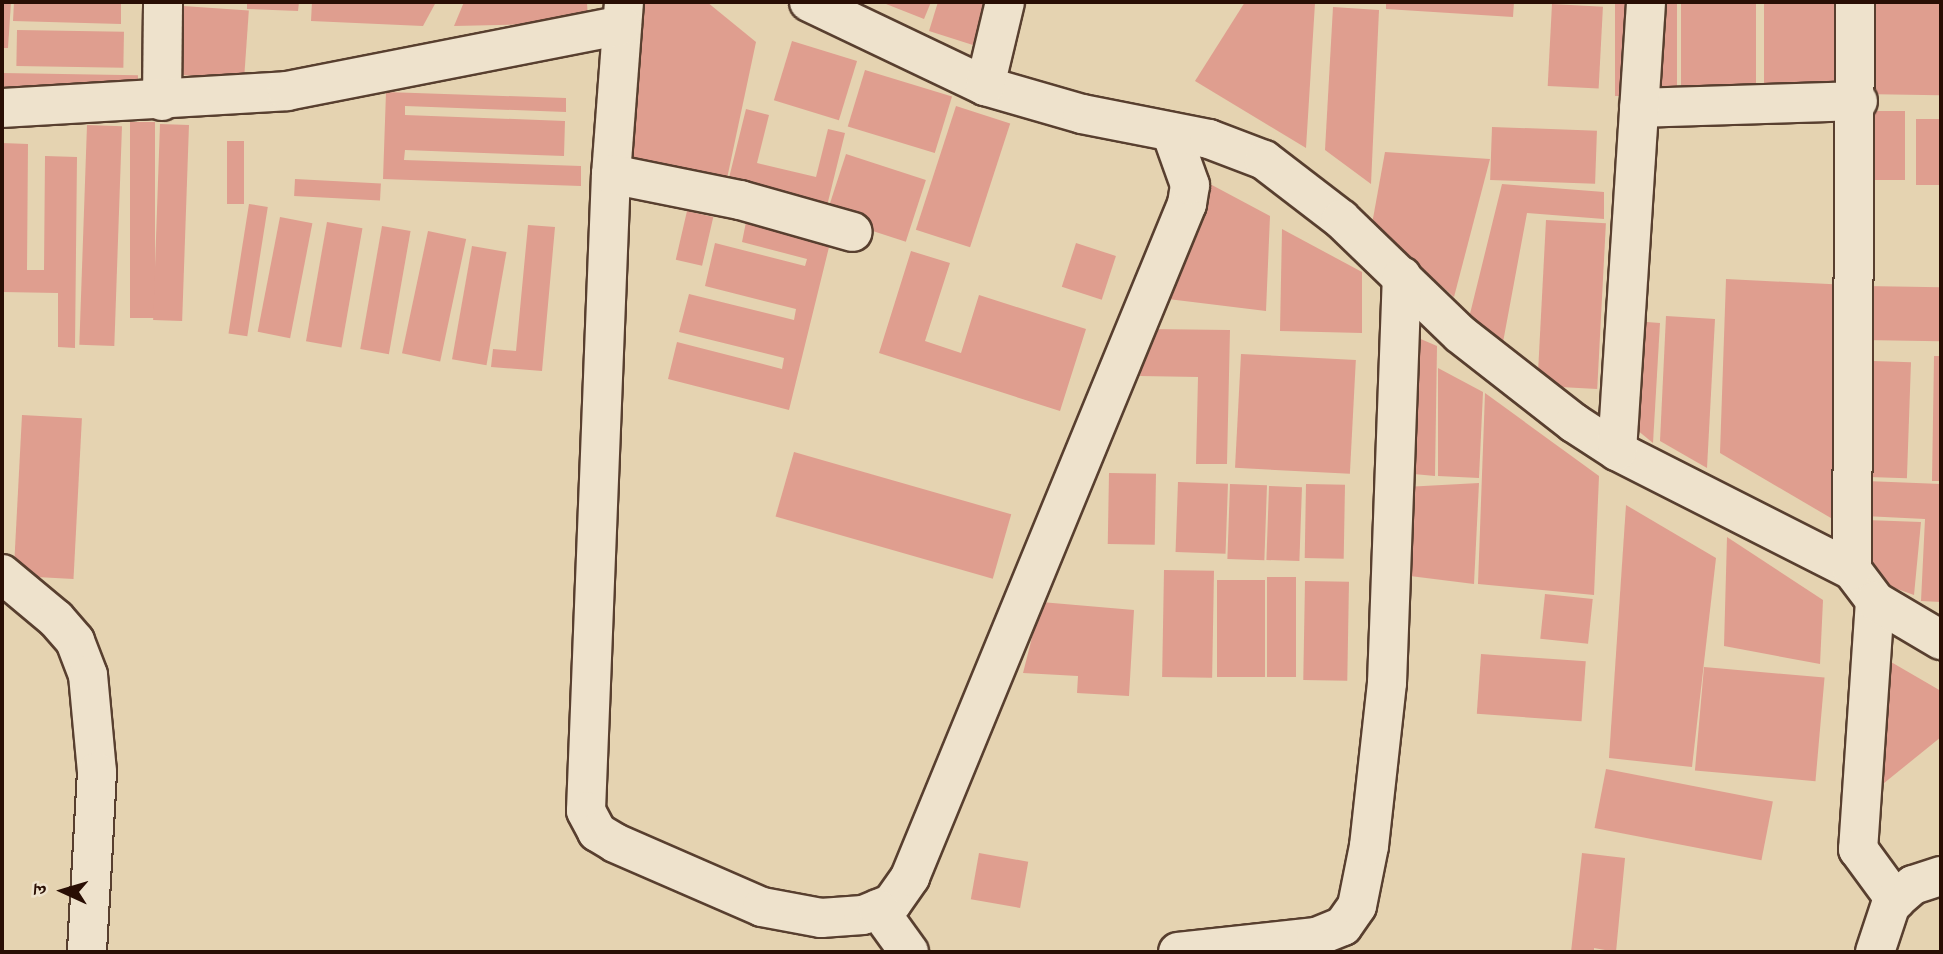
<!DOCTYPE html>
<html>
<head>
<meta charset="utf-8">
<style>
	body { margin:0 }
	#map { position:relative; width:1943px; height:954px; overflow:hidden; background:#e5d3b1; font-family:"Old Standard TT","Noto Serif Devanagari",serif }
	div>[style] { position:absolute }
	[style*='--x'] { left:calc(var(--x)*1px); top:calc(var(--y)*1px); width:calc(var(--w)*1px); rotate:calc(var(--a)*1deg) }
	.building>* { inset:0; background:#df9e8f; transform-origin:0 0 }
	.roads { filter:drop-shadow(2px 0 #583f2f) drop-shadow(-2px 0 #583f2f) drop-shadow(0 2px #583f2f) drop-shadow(0 -2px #583f2f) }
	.minor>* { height:38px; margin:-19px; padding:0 19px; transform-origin:19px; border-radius:19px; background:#eee2cc }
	span { translate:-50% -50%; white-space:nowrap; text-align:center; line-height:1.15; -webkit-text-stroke:6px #eee2cc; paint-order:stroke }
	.frame { position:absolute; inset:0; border:4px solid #290e04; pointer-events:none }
	.north { position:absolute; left:28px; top:856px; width:70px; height:70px; -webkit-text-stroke:5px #eee2cc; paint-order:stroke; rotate:274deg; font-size:19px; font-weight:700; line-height:28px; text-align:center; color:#290e04 }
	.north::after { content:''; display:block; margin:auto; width:24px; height:32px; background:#290e04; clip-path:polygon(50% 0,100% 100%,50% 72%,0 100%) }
</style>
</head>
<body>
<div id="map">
	<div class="building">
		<div style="clip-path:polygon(2px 2px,11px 2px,8px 48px,2px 48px)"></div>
		<div style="clip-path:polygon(14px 2px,121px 2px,121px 24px,13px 21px)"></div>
		<div style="clip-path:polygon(247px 2px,299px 2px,298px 11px,247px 9px)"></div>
		<div style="clip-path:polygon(312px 2px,436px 2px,423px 26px,311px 21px)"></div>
		<div style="clip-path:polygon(464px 2px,587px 2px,588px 23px,454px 26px)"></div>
		<div style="clip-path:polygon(644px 2px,707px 2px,756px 42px,725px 188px,626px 160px)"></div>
		<div style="clip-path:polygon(881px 2px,931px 2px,924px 19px)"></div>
		<div style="clip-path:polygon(938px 2px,990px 2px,976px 46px,929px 31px)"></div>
		<div style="clip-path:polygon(1245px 2px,1315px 3px,1306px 148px,1195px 81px)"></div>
		<div style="clip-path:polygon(1386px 2px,1514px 2px,1513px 17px,1386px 9px)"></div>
		<div style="left:1615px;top:2px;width:20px;height:94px"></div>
		<div style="left:1657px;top:2px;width:20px;height:84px"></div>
		<div style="left:1681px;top:2px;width:75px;height:90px"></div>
		<div style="left:1764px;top:2px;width:73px;height:87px"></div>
		<div style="left:1863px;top:2px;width:78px;height:92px;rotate:1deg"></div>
		<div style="left:1552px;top:4px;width:51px;height:82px;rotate:3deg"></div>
		<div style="left:183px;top:6px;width:66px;height:69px;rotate:4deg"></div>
		<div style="clip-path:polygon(1333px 7px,1379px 10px,1371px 184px,1325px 150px)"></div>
		<div style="left:17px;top:30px;width:107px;height:36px;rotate:1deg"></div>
		<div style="left:792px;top:41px;width:68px;height:62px;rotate:17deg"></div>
		<div style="left:865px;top:70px;width:91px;height:59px;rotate:17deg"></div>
		<div style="left:2px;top:73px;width:136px;height:22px;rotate:1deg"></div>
		<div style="clip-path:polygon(386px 92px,566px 98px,566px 112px,405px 106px,405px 115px,565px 121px,564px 156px,405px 150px,404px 160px,581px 166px,581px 186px,383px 179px)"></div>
		<div style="left:956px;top:106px;width:57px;height:130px;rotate:18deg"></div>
		<div style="clip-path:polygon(746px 109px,769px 115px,757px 163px,816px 177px,828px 129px,845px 133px,826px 210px,727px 186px)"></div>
		<div style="left:1870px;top:111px;width:35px;height:69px"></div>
		<div style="left:1916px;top:119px;width:25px;height:66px"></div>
		<div style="left:130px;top:122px;width:25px;height:196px"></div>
		<div style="left:160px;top:124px;width:29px;height:196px;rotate:2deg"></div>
		<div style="left:87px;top:125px;width:35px;height:220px;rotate:2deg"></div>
		<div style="left:1492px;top:127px;width:105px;height:53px;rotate:2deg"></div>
		<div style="left:227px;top:141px;width:17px;height:63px"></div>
		<div style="clip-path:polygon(2px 143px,28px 144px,27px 270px,44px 270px,45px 156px,77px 157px,75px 348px,58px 347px,58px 293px,2px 292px)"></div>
		<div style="clip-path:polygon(1385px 152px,1490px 159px,1454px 297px,1372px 224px)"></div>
		<div style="left:846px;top:154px;width:84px;height:65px;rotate:18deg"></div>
		<div style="left:295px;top:179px;width:86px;height:17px;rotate:3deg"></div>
		<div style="clip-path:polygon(1210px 184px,1270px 216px,1266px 311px,1168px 299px)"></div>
		<div style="clip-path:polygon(1502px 184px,1604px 192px,1604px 219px,1527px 213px,1501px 353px,1466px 330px)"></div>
		<div style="left:249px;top:204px;width:19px;height:131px;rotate:9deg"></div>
		<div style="left:687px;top:211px;width:27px;height:50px;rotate:13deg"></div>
		<div style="left:280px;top:217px;width:33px;height:117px;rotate:11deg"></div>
		<div style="left:1546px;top:220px;width:60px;height:166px;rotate:3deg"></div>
		<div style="left:327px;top:222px;width:36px;height:121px;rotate:10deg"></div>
		<div style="clip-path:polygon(746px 222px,830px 243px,789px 410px,668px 379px,677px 342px,782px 369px,784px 358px,679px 332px,689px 294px,794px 320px,796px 309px,705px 286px,715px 243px,805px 266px,807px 259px,742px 242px)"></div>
		<div style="clip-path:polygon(528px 225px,555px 227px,542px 371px,491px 367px,493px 349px,516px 351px)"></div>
		<div style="left:382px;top:226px;width:29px;height:125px;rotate:10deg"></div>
		<div style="clip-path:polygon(1282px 229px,1362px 272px,1362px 333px,1280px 331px)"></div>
		<div style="left:428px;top:231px;width:39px;height:125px;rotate:12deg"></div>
		<div style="left:1076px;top:243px;width:42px;height:46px;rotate:18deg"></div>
		<div style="left:472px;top:246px;width:35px;height:115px;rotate:10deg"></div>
		<div style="clip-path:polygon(911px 251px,950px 263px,925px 341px,961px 353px,979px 295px,1086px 329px,1060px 411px,879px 353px)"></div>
		<div style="clip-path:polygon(1726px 279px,1849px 285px,1836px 521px,1720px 453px)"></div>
		<div style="left:1864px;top:286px;width:77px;height:54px;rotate:1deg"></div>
		<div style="clip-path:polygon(1666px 316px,1715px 319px,1707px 468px,1660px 441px)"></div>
		<div style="clip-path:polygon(1633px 321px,1660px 323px,1653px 443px,1626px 421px)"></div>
		<div style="clip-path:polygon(1148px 329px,1230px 330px,1227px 464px,1196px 464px,1198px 377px,1140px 376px)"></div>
		<div style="clip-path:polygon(1409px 334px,1437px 346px,1435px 476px,1403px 473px)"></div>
		<div style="left:1241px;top:354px;width:115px;height:114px;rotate:3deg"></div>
		<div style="clip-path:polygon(1934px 356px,1941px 356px,1941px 481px,1932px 481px)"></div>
		<div style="left:1873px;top:361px;width:38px;height:116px;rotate:2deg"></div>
		<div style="clip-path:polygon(1438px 368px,1483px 392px,1479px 478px,1438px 476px)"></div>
		<div style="clip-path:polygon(1485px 393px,1599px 476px,1594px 595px,1478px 584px)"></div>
		<div style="left:22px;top:415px;width:60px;height:161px;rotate:3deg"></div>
		<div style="left:794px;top:452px;width:226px;height:67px;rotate:16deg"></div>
		<div style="left:1109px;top:473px;width:47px;height:71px;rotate:1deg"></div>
		<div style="clip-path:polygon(1866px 481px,1941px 484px,1941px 602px,1921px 601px,1925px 519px,1864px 516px)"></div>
		<div style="left:1178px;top:482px;width:50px;height:70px;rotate:2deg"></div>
		<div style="clip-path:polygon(1479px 483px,1474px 584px,1402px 575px,1405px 487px)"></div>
		<div style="left:1230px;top:484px;width:37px;height:75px;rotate:2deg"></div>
		<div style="left:1306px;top:484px;width:39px;height:74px;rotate:1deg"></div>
		<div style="left:1269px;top:486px;width:33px;height:74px;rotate:2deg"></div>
		<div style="clip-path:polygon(1626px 505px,1716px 558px,1692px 767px,1609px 758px)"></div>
		<div style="clip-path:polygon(1866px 520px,1921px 522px,1914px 595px,1875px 581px)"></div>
		<div style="clip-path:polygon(1727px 537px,1823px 600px,1820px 664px,1724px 646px)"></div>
		<div style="left:1164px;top:570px;width:50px;height:107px;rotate:1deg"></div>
		<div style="left:1267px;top:577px;width:29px;height:100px"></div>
		<div style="left:1217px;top:580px;width:48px;height:97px"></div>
		<div style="left:1305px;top:581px;width:44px;height:99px;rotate:1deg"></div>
		<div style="left:1545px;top:594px;width:48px;height:45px;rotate:6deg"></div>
		<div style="clip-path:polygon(1041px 602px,1134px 610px,1129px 696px,1077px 693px,1078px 676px,1023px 673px)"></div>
		<div style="left:1481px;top:654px;width:105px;height:60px;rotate:4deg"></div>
		<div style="clip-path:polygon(1879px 655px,1941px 691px,1941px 737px,1873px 792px)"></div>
		<div style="left:1704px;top:667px;width:121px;height:104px;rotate:5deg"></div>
		<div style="left:1606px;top:769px;width:170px;height:60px;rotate:11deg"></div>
		<div style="left:979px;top:853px;width:50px;height:47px;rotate:10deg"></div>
		<div style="clip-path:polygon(1582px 853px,1625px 858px,1616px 952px,1594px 948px,1594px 952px,1571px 952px)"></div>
	</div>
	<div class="roads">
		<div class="minor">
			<div style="--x:624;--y:2;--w:172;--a:94.3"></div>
			<div style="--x:611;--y:174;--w:637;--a:92.25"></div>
			<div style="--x:586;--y:811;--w:24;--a:62"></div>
			<div style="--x:597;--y:832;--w:21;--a:31"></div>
			<div style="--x:615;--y:843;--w:160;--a:23.5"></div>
			<div style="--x:762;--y:907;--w:60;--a:10.6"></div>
			<div style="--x:821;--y:918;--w:42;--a:-4.1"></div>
			<div style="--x:863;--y:915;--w:31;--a:-22"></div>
			<div style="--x:892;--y:903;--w:32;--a:-55"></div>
			<div style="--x:910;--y:877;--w:728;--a:-67.63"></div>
			<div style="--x:1187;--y:204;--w:19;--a:-81"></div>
			<div style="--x:1190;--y:185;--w:56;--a:-109.7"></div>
			<div style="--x:809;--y:2;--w:195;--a:25.5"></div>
			<div style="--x:985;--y:86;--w:101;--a:16.1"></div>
			<div style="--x:1082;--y:114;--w:129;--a:11.1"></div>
			<div style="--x:1209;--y:139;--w:59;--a:20.9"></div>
			<div style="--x:1264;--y:160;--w:97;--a:37.5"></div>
			<div style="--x:1341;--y:219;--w:165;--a:44"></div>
			<div style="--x:1460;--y:334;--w:145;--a:38"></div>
			<div style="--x:1574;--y:423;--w:51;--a:33.1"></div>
			<div style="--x:1617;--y:451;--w:263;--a:26.9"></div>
			<div style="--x:1852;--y:570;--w:39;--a:53"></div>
			<div style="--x:1875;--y:601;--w:249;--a:93.9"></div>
			<div style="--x:1858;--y:849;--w:64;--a:53.8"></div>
			<div style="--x:985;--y:86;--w:86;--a:-76.6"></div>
			<div style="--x:162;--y:101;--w:99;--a:-89.4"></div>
			<div style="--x:2;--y:108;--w:286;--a:-3.4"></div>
			<div style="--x:287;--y:91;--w:341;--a:-11.1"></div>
			<div style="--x:1639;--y:108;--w:219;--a:-1.8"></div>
			<div style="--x:611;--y:174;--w:132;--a:11.4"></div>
			<div style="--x:740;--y:200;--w:117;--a:15.8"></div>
			<div style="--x:1617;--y:451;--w:450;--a:-86.3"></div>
			<div style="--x:1852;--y:570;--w:568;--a:-89.7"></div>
			<div style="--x:2;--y:574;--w:70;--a:39.8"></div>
			<div style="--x:56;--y:619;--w:29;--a:49"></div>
			<div style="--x:75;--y:641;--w:36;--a:69"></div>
			<div style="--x:88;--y:675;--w:97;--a:84.7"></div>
			<div style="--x:97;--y:772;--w:180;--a:93.2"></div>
			<div style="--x:1875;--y:601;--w:77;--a:30.6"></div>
			<div style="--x:878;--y:909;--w:53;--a:54.2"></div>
			<div style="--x:1178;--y:952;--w:139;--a:-6.2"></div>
			<div style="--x:1316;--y:937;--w:29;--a:-22"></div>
			<div style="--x:1343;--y:926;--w:24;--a:-55"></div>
			<div style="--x:1357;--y:906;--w:61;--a:-78.7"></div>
			<div style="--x:1369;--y:846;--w:164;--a:-83.7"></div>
			<div style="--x:1387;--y:683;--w:407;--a:-87.9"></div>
			<div style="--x:1875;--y:952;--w:51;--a:-71.6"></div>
			<div style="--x:1891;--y:904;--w:29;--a:-41"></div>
			<div style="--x:1913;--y:885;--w:29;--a:-18"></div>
		</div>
	</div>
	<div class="frame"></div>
	<div class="north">उ</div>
</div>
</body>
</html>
